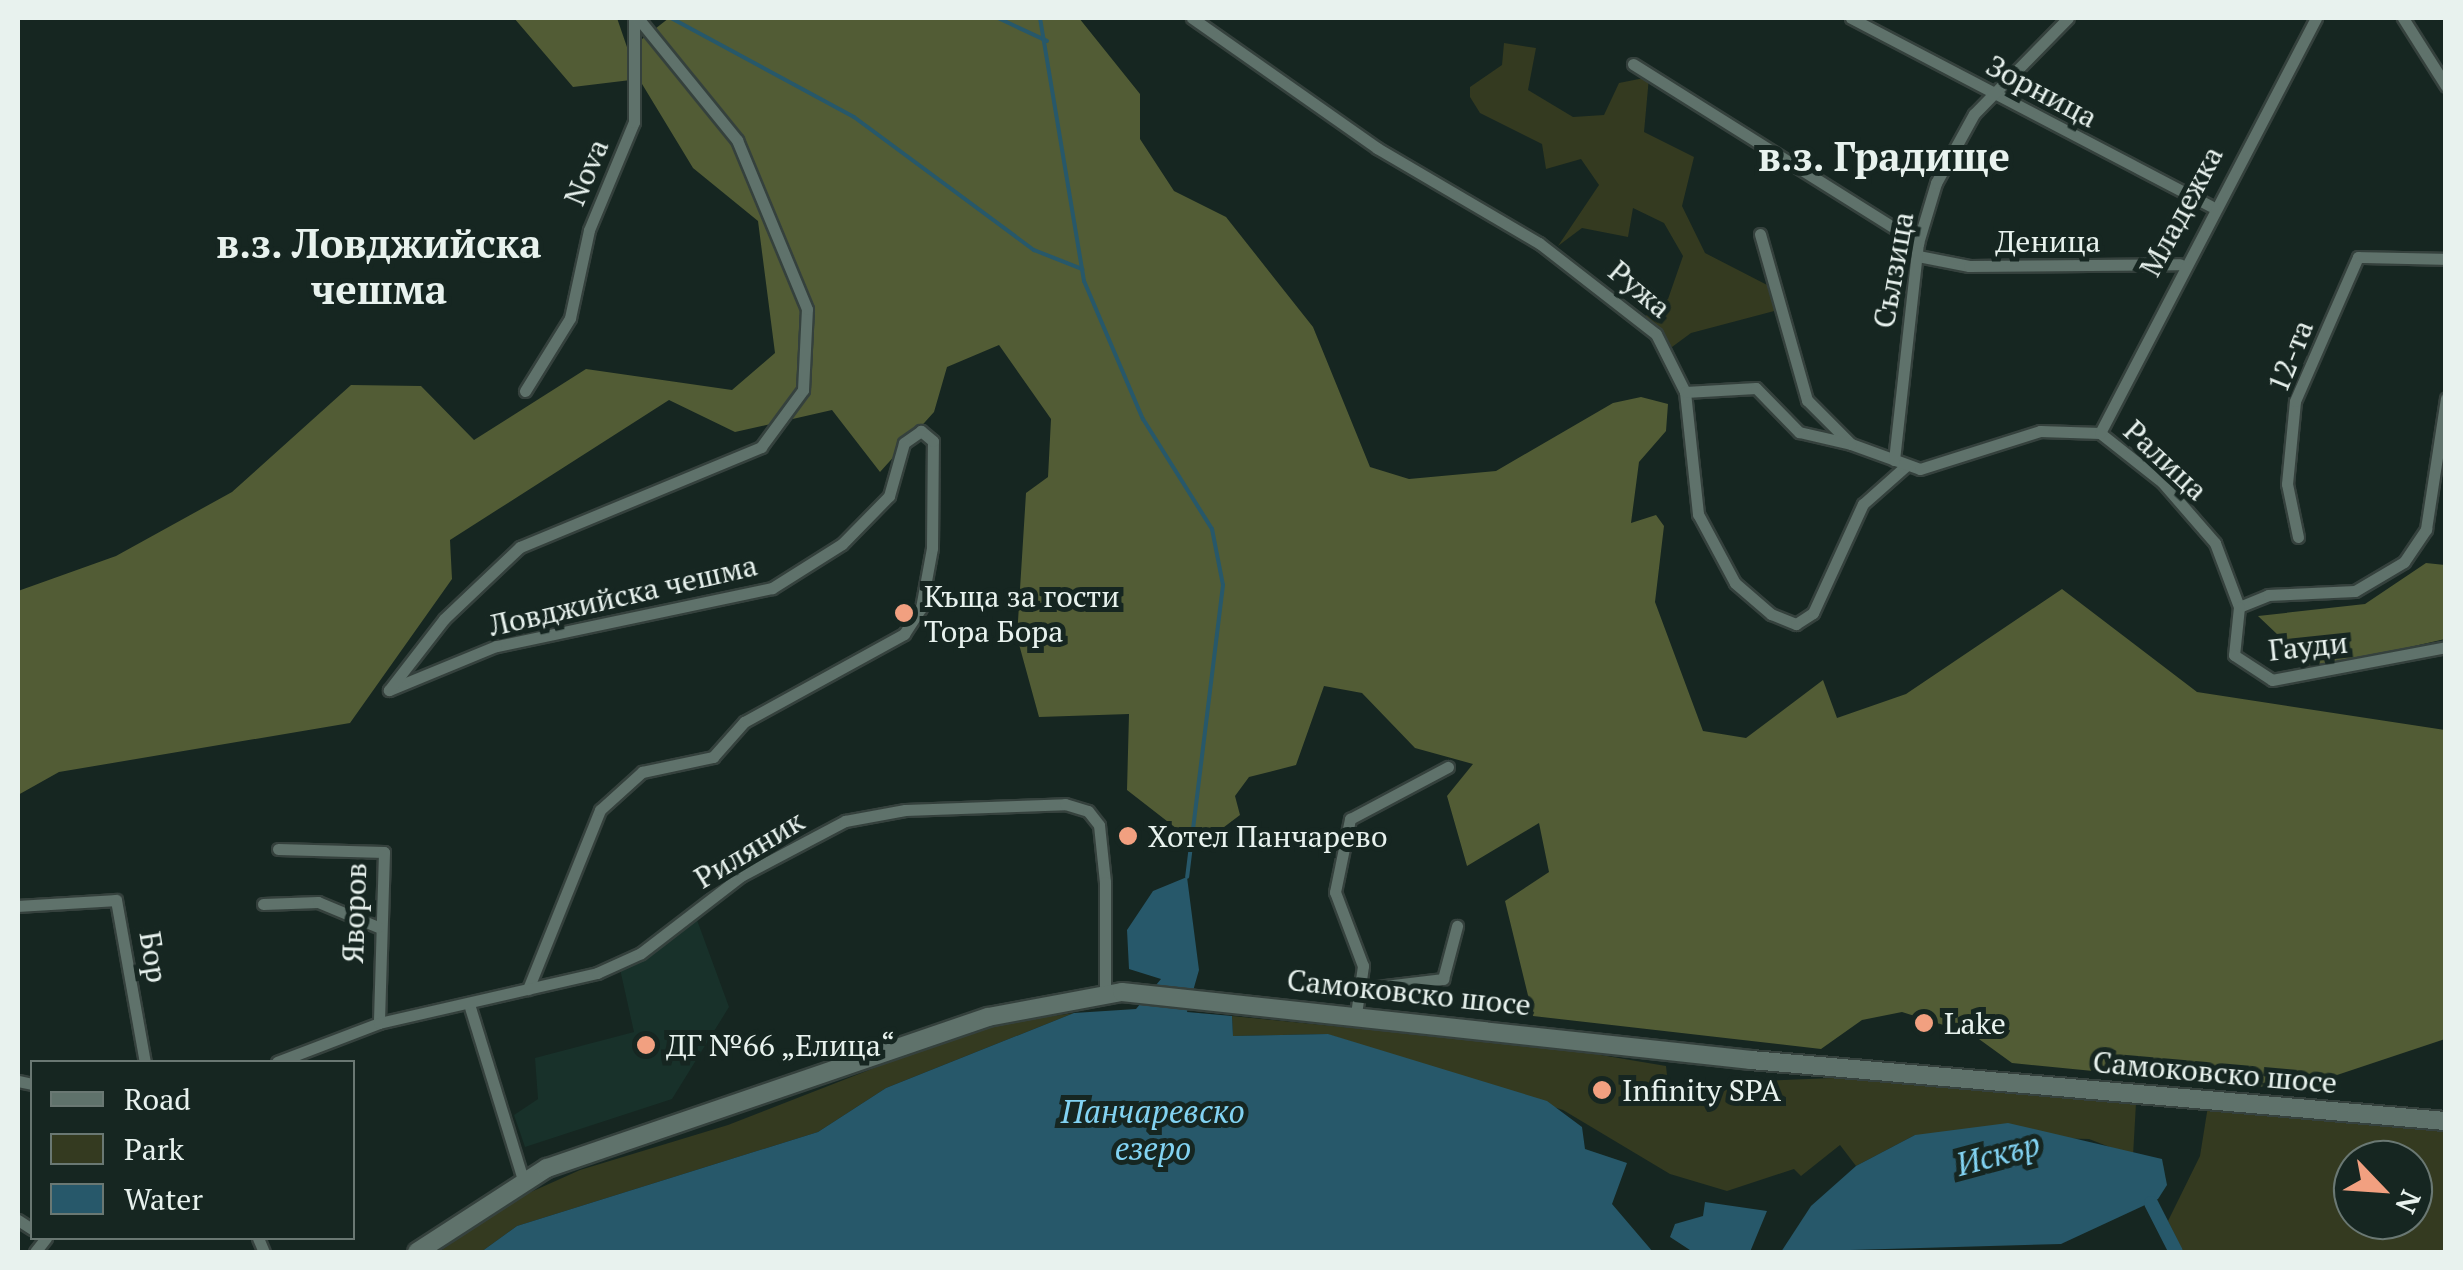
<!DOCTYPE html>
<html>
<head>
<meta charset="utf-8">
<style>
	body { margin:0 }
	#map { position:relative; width:2463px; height:1270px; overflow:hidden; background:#162621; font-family:"PT Serif",serif }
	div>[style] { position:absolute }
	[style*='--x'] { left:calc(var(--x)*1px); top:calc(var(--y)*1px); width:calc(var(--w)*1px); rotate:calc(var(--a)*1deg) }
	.built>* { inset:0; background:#18312a }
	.green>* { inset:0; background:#343a20 }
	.forest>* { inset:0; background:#525c35 }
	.water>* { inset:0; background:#27586a }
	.stream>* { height:4px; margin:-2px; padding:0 2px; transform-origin:2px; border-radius:2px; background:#27586a }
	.canal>* { height:14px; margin:-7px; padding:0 7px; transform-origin:7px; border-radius:7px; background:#27586a }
	.roads { filter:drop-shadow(2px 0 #35413d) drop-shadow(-2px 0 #35413d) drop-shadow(0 2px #35413d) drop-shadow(0 -2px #35413d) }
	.minor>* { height:11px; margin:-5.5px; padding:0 5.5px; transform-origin:5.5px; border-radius:5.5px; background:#5f726b }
	.secondary>* { height:18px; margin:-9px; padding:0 9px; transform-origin:9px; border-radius:9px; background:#5f726b }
	.dots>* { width:28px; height:28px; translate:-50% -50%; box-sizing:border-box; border:5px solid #162621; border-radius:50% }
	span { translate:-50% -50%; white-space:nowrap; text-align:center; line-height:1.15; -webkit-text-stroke:10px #162621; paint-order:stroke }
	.street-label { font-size:30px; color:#e8f2ee }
	.poi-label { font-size:30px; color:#e8f2ee }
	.left { translate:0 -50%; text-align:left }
	.water-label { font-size:32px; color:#82d3f2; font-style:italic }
	.district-label { font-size:40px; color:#e8f2ee; font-weight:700 }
	.frame { position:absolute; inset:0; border:20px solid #e8f2ee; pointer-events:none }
	.legend { position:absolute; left:30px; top:1060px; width:325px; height:180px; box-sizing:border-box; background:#162621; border:2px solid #6a7873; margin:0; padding:12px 18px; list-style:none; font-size:30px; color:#e8f2ee }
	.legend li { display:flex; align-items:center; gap:20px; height:50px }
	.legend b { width:50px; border:2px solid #6a7873 }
	.north { position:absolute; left:2333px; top:1140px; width:100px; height:100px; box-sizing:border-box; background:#162621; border:2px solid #6a7873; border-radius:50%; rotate:115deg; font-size:28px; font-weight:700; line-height:40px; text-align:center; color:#e8f2ee }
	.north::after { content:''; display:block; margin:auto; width:35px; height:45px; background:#f2a080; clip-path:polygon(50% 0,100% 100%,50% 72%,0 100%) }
</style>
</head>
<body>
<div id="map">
	<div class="built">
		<div style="clip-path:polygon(697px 920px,729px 1007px,672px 1099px,525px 1147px,514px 1115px,538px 1099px,535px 1058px,634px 1032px,620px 969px)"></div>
	</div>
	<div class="green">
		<div style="clip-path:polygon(1504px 43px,1536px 48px,1528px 90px,1573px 117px,1604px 115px,1619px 83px,1649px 77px,1644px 132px,1694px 157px,1682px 206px,1705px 253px,1773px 288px,1778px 310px,1691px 333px,1672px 347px,1644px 317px,1668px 299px,1683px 256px,1664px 223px,1633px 208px,1628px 237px,1582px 228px,1558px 246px,1599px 185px,1581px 159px,1546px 169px,1542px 144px,1480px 113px,1470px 97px,1470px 87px,1502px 65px)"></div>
		<div style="clip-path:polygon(1074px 1013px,886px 1088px,818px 1132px,517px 1226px,481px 1252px,439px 1252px,513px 1200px,580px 1170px,728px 1125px,982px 1026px)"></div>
		<div style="clip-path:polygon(1232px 1016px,1565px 1049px,1666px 1066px,1668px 1085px,1881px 1076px,2136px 1103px,2133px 1156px,2089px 1139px,1915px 1135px,1856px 1166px,1840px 1145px,1801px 1176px,1794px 1169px,1727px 1191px,1670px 1174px,1563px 1110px,1327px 1034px,1233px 1036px)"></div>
		<div style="clip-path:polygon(evenodd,2208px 1106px,2445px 1130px,2445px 1252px,2183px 1252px,2168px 1221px,2200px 1156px,2208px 1106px,2353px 1160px,2413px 1160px,2413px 1220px,2353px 1220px,2353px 1160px)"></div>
	</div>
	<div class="forest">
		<div style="clip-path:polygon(514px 18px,617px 18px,628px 50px,669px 18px,1079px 18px,1140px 94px,1140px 139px,1174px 191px,1226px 217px,1313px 327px,1370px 467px,1409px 479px,1496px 471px,1613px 403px,1641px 397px,1668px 404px,1666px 431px,1639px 462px,1631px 523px,1656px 515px,1664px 526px,1655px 602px,1703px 731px,1746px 738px,1823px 680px,1837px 718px,1906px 694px,2062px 589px,2197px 692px,2445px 730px,2445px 1039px,2313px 1083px,2256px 1087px,2012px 1063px,1972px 1034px,1902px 1012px,1862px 1020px,1821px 1049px,1533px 1016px,1505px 901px,1549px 872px,1539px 823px,1467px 866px,1447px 796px,1473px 764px,1415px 748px,1362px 693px,1324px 686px,1296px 765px,1249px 777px,1235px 796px,1240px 815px,1199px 846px,1127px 790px,1129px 714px,1039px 717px,1017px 637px,1026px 493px,1048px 477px,1051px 419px,999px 345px,947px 367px,934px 412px,880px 472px,832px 410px,735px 432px,669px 400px,450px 540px,452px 579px,350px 723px,59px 772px,18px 795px,18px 591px,116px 556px,232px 492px,351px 385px,421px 386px,474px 440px,586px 369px,732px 390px,775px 353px,758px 221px,693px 168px,639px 79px,573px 87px)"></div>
		<div style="clip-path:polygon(2426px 563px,2445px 565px,2445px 639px,2314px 669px,2258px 616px,2365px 604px)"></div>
	</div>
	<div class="water">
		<div style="clip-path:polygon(1187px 877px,1199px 970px,1187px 1012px,1232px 1016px,1233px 1036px,1328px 1034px,1547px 1101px,1582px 1127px,1585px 1149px,1627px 1163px,1612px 1204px,1653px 1252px,481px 1252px,517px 1226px,818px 1132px,886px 1088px,1074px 1013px,1136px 1009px,1161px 979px,1129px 969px,1127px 930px,1153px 891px)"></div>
		<div style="clip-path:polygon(2008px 1123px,2162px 1159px,2167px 1185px,2158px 1199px,2061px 1244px,1781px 1252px,1811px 1206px,1856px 1166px,1915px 1135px)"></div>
		<div style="clip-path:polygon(1705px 1202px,1767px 1211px,1750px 1252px,1693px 1252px,1670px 1237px,1675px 1224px,1703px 1216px)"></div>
	</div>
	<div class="stream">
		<div style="--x:671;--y:18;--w:208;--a:28.4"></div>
		<div style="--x:854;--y:117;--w:224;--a:36.5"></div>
		<div style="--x:1034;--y:250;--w:52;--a:21.6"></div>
		<div style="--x:998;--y:18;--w:54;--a:25.1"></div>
		<div style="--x:1040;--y:18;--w:267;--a:80.5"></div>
		<div style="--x:1084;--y:281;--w:150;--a:66.9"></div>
		<div style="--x:1143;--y:419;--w:130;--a:57.9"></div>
		<div style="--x:1212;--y:529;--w:57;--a:78.9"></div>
		<div style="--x:1223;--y:585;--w:294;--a:97"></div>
	</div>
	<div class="canal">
		<div style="--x:2151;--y:1203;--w:55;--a:63"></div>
	</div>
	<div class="roads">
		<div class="minor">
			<div style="--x:1192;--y:18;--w:226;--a:35.1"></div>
			<div style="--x:1377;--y:148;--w:188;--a:30.4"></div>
			<div style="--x:1539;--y:243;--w:148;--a:37.9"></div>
			<div style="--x:1656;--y:334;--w:65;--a:63.4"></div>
			<div style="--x:1685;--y:392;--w:123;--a:83.9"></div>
			<div style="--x:1698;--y:514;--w:78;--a:61.8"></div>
			<div style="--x:1735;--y:583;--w:48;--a:40.7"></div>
			<div style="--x:1771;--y:614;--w:27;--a:22"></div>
			<div style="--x:1796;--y:624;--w:20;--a:-33"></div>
			<div style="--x:1813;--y:613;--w:120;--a:-65.4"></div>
			<div style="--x:1863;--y:504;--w:57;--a:-41.5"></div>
			<div style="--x:1851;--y:18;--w:406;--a:27.6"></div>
			<div style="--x:2403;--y:18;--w:80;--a:57.7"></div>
			<div style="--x:1633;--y:64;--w:337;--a:32.1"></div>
			<div style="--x:1760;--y:234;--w:173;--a:74.2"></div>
			<div style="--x:1807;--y:400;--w:62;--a:45"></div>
			<div style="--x:1851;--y:444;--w:73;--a:19.9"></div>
			<div style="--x:1920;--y:469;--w:126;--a:-17.6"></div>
			<div style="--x:2040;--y:431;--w:60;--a:1.9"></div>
			<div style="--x:2100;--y:433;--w:79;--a:38.3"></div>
			<div style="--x:2162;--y:482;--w:81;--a:49"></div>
			<div style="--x:2215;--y:543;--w:68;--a:69.4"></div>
			<div style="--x:1918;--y:256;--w:52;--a:11.1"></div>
			<div style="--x:1969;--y:266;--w:211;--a:-0.5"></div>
			<div style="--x:525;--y:391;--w:86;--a:-58.3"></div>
			<div style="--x:570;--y:318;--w:90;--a:-77.8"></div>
			<div style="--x:589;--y:230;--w:117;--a:-67.4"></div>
			<div style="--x:634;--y:122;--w:104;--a:-90"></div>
			<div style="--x:1685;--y:392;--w:71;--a:-3.2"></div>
			<div style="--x:1756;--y:388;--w:62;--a:45.7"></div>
			<div style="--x:1799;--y:432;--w:53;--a:13"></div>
			<div style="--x:2100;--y:433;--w:468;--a:-62.5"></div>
			<div style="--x:1894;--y:460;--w:218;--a:-83.7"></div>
			<div style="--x:1918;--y:243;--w:63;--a:-73.3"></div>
			<div style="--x:1936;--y:183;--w:79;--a:-61.2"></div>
			<div style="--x:1974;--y:114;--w:134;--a:-45.6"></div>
			<div style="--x:2298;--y:537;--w:54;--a:-101.7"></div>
			<div style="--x:2287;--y:484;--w:83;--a:-84.5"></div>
			<div style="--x:2295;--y:401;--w:157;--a:-66.4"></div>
			<div style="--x:2358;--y:257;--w:88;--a:1.3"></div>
			<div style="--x:2239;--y:607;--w:31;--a:-22"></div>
			<div style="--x:2268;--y:595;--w:87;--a:-2.6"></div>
			<div style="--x:2355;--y:591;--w:57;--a:-30.6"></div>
			<div style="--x:2404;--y:562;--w:40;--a:-56"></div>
			<div style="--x:2426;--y:529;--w:132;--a:-81.3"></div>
			<div style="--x:2239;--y:607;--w:48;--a:95.9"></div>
			<div style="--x:2234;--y:655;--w:45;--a:33.3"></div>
			<div style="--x:2272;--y:680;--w:177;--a:-10.7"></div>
			<div style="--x:278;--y:849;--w:106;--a:1.6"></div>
			<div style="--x:384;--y:852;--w:171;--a:91.7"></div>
			<div style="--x:263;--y:904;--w:55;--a:-2.1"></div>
			<div style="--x:318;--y:902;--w:65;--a:22.6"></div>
			<div style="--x:18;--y:906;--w:98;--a:-3.5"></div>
			<div style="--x:116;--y:900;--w:165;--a:79.9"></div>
			<div style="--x:528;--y:989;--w:193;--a:-68.1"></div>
			<div style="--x:600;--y:810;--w:57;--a:-42.1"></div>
			<div style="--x:642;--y:772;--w:73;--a:-11.9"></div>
			<div style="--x:713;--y:757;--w:47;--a:-48.5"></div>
			<div style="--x:744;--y:722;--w:183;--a:-28.8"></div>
			<div style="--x:904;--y:634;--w:31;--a:-57"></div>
			<div style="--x:921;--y:608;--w:61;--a:-79.6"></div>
			<div style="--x:932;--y:548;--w:107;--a:-89.5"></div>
			<div style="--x:933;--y:441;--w:16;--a:-140"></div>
			<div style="--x:921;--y:431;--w:21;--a:145"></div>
			<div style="--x:904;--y:443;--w:55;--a:105.8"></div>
			<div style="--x:889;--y:496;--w:67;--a:134.4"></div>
			<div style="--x:842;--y:544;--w:83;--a:147.8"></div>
			<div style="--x:772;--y:588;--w:282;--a:168.1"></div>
			<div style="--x:496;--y:646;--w:116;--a:157.6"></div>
			<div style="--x:389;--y:690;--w:90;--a:-52.2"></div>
			<div style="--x:444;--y:619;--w:105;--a:-43.5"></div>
			<div style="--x:520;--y:547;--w:261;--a:-22.5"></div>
			<div style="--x:761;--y:447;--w:71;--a:-53.6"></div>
			<div style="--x:803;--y:390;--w:81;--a:-87.2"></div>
			<div style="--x:807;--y:309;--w:183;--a:-112.5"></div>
			<div style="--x:737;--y:140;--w:157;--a:-129.1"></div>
			<div style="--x:1360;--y:989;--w:84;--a:-6.9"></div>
			<div style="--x:1443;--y:979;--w:55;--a:-75.2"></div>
			<div style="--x:469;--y:1004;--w:183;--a:72.9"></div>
			<div style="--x:1356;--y:1014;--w:49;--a:-81.7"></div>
			<div style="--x:1363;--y:966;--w:79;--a:-110.7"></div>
			<div style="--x:1335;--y:892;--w:75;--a:-78.4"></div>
			<div style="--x:1350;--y:819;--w:111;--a:-28"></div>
			<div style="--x:277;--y:1062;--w:109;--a:-20.9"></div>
			<div style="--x:379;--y:1023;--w:224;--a:-12.9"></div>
			<div style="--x:597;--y:973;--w:48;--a:-24.4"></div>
			<div style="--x:641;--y:953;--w:126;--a:-37.6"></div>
			<div style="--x:741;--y:876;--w:118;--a:-27.9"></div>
			<div style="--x:845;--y:821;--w:61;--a:-10.4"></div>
			<div style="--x:905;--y:810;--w:160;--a:-2.1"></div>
			<div style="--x:1065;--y:804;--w:24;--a:17"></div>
			<div style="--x:1088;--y:811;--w:18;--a:52"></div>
			<div style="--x:1099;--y:825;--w:57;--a:84"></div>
			<div style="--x:1105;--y:882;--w:111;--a:90"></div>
			<div style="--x:18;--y:1081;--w:14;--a:12"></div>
			<div style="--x:18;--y:1220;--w:17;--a:33"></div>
			<div style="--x:258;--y:1238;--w:15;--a:67"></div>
			<div style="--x:35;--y:1252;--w:18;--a:-52"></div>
		</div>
		<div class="secondary">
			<div style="--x:417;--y:1252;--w:155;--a:-32.9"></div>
			<div style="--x:547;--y:1168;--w:466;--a:-18.9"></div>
			<div style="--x:988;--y:1017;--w:136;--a:-10.6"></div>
			<div style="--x:1122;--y:992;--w:633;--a:6.17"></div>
			<div style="--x:1751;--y:1060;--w:698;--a:5.02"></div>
		</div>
	</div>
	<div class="dots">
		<div style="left:904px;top:613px;background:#f2a080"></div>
		<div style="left:1128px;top:836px;background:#f2a080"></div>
		<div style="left:1924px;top:1023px;background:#f2a080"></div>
		<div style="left:646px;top:1045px;background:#f2a080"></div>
		<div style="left:1602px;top:1090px;background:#f2a080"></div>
	</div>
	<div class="street-label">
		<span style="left:2042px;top:91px;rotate:28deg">Зорница</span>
		<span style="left:586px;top:172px;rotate:-67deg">Nova</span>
		<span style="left:2181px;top:211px;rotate:-62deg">Младежка</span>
		<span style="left:2048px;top:241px">Деница</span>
		<span style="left:1893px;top:270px;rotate:-80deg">Сълзица</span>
		<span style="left:1640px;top:289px;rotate:40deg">Ружа</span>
		<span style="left:2290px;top:356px;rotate:-68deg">12-та</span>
		<span style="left:2166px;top:460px;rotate:43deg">Ралица</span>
		<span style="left:623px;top:595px;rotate:-13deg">Ловджийска чешма</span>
		<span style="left:2308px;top:646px;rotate:-6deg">Гауди</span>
		<span style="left:749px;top:849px;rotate:-31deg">Риляник</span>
		<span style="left:354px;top:913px;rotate:-88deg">Яворов</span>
		<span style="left:154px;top:957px;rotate:81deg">Бор</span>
		<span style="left:1409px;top:992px;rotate:6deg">Самоковско шосе</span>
		<span style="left:2215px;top:1072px;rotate:5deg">Самоковско шосе</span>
	</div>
	<div class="poi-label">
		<span class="left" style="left:924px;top:613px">Къща за гости<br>Тора Бора</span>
		<span class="left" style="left:1148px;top:836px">Хотел Панчарево</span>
		<span class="left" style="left:1944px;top:1023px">Lake</span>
		<span class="left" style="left:666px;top:1045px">ДГ №66 „Елица“</span>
		<span class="left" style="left:1622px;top:1090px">Infinity SPA</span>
	</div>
	<div class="water-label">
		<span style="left:1153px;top:1130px">Панчаревско<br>езеро</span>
		<span style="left:1998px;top:1154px;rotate:-15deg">Искър</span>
	</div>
	<div class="district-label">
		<span style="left:1884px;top:156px">в.з. Градище</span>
		<span style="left:379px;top:266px">в.з. Ловджийска<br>чешма</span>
	</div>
	<div class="frame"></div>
	<ul class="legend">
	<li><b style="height:12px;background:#5f726b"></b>Road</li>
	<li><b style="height:28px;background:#343a20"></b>Park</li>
	<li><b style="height:28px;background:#27586a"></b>Water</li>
	</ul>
	<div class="north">N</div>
</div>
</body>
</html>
